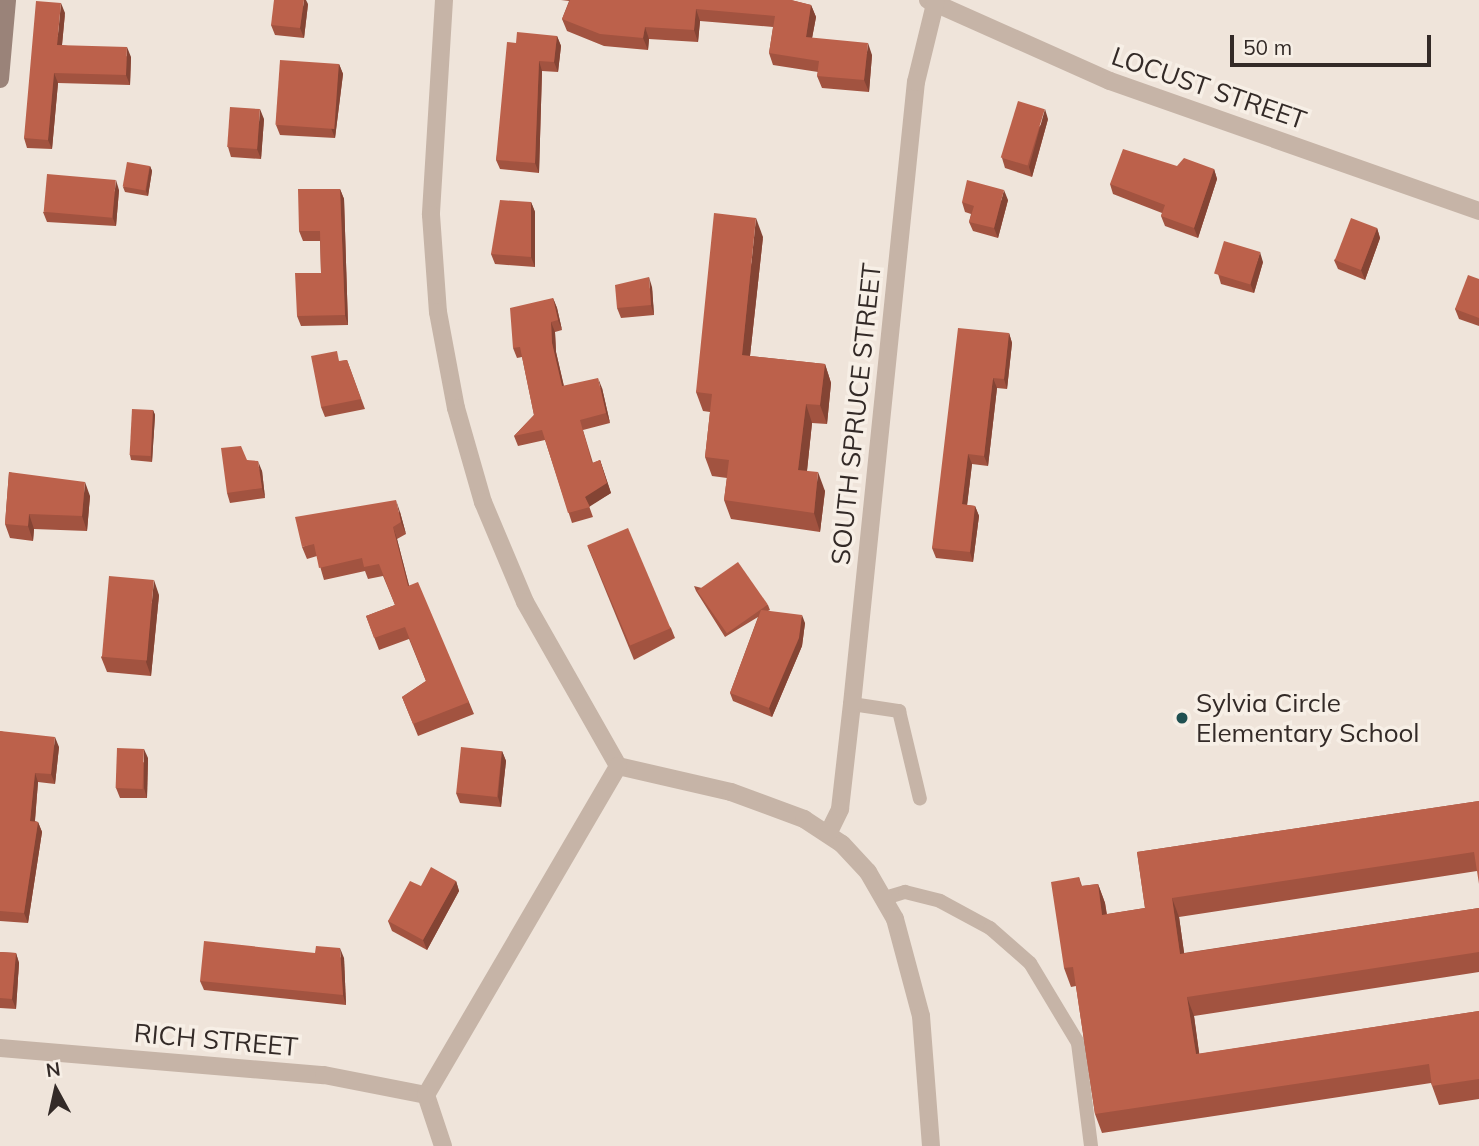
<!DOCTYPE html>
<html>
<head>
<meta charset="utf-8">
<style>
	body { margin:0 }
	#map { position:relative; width:1479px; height:1146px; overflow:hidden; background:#efe4da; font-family:Mulish,sans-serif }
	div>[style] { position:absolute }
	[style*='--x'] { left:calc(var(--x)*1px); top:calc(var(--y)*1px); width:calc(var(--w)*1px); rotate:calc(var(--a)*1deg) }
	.service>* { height:14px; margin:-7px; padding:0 7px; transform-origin:7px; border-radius:7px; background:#c6b4a7 }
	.minor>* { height:18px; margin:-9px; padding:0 9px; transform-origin:9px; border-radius:9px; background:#c6b4a7 }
	.secondary>* { height:18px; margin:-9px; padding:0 9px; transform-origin:9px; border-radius:9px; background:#9a8379 }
	.wall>* { inset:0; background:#a25340 }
	.shaded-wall>* { inset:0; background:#844434 }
	.building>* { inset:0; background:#bc614b; transform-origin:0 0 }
	.dots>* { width:19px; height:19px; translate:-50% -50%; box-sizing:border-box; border:4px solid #f7efe6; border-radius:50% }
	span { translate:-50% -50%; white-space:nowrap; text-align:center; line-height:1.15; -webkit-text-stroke:7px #f7efe6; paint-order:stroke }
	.street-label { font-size:26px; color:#332a27 }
	.poi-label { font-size:26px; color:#332a27 }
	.left { translate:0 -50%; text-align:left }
	.north { position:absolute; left:21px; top:1055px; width:70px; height:70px; -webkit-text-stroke:5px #f7efe6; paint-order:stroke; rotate:352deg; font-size:19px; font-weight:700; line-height:28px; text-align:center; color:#332a27 }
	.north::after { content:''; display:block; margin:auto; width:24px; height:32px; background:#332a27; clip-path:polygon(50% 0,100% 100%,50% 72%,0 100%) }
	.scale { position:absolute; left:1230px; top:35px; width:201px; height:32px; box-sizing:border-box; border:4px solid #332a27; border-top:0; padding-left:9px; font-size:21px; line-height:24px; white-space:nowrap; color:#332a27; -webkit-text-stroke:5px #f7efe6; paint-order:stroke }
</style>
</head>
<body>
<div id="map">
	<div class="service">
		<div style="--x:852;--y:704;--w:48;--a:8.5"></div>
		<div style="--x:899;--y:711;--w:90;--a:76.6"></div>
		<div style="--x:885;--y:898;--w:21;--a:-17"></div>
		<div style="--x:905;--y:892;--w:36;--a:14"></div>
		<div style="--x:940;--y:901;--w:57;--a:28.4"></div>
		<div style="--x:990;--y:928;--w:53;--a:41.2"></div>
		<div style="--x:1030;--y:963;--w:93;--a:59"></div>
		<div style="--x:1078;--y:1043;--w:104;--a:82.8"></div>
	</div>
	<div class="minor">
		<div style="--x:444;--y:0;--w:215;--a:93.5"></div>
		<div style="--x:431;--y:215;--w:97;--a:85.9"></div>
		<div style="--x:438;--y:312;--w:98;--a:79.4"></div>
		<div style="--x:456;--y:408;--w:98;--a:74"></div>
		<div style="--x:483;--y:502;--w:108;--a:67.2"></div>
		<div style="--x:525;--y:602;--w:189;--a:60.4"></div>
		<div style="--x:928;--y:0;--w:199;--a:24"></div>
		<div style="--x:1110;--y:81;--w:391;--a:19.4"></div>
		<div style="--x:618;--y:766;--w:116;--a:13"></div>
		<div style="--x:731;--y:792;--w:78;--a:20.3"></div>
		<div style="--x:804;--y:819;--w:45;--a:33.3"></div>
		<div style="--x:842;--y:844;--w:38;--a:47"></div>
		<div style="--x:868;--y:872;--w:54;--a:60.1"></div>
		<div style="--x:895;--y:919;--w:100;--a:75"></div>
		<div style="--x:921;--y:1016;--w:130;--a:85.6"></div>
		<div style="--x:828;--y:834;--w:28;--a:-64"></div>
		<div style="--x:840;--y:809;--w:106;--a:-83.5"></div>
		<div style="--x:852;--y:704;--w:625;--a:-84.13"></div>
		<div style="--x:916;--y:82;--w:84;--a:-76.3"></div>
		<div style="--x:0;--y:1048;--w:325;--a:4.8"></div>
		<div style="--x:324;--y:1075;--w:104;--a:11.1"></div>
		<div style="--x:443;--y:1146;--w:54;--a:-108.4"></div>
		<div style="--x:426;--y:1095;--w:381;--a:-59.7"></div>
	</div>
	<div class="secondary">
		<div style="--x:0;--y:79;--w:79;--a:-84.9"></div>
	</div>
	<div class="wall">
		<div style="clip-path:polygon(561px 0,791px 0,811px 5px,816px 17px,812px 38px,872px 55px,869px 92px,822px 88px,817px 76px,818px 72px,773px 65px,769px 53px,773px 27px,700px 21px,698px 42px,649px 39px,648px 50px,604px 46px,567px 31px,562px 19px,569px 1px)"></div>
		<div style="clip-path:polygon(308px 4px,304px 38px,275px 35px,271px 25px)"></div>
		<div style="clip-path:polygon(65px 13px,62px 45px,131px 57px,130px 85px,58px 83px,52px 149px,27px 148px,24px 138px)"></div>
		<div style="clip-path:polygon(557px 36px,561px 46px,558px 72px,542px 71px,539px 173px,500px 169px,496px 160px,516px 43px)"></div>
		<div style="clip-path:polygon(339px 64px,343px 74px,335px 138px,280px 135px,276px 125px)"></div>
		<div style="clip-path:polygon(264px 119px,261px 159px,231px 157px,228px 147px)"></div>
		<div style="clip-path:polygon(1048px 119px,1032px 177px,1005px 168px,1002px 158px)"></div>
		<div style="clip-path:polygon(150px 166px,152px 171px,148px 196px,125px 192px,123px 187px)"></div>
		<div style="clip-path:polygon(1177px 166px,1214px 169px,1217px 179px,1198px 238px,1165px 226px,1161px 216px,1162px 213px,1113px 194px,1110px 184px)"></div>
		<div style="clip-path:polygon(340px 189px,344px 199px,348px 325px,301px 326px,297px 316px,321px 273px,320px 241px,303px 241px,299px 231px)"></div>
		<div style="clip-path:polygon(119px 190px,116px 226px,47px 222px,43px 212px)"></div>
		<div style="clip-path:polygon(1008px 200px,998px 238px,973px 231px,969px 222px,971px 214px,965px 212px,962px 202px)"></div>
		<div style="clip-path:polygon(531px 202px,535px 212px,535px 267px,495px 264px,491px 254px)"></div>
		<div style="clip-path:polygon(1377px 228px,1380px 238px,1365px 280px,1338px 269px,1334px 260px)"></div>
		<div style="clip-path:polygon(763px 237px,750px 356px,825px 364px,831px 383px,827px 424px,812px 423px,807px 471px,825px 491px,820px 532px,731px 519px,724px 500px,727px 478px,712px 476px,705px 457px,710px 412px,703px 411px,696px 392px)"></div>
		<div style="clip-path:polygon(1263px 262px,1254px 293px,1221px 284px,1218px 274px)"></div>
		<div style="clip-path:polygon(1479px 279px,1479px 326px,1459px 319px,1455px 309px)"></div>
		<div style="clip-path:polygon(652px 287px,654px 315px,621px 318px,617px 308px)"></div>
		<div style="clip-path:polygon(553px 298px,557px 308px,562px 330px,555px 332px,556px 352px,564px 386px,602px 388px,610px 423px,583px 430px,593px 463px,600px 460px,611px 493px,589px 506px,593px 517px,572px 523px,545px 440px,518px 446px,514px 436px,534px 415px,522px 357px,517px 358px,513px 348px)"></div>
		<div style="clip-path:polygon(1009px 333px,1012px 343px,1007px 389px,997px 388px,988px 466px,972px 464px,967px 505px,975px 506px,979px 516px,973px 562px,936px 558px,932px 548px)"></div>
		<div style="clip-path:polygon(347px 360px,365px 409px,325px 417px,321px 407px,341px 361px)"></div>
		<div style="clip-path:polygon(153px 410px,155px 415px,152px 462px,131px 460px,130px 455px)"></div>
		<div style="clip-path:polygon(247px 460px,262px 471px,265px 498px,230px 503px,227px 493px)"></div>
		<div style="clip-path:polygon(9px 472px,90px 496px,87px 531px,34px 529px,33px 541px,10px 538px,5px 524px)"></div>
		<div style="clip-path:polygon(400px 512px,406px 534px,397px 539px,409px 585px,469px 702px,474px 714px,418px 736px,402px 697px,426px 681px,409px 639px,379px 650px,366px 616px,395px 605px,383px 576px,368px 579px,365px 571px,324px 580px,317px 556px,307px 559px,302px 547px)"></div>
		<div style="clip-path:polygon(587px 545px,671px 628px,675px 638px,634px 660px)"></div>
		<div style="clip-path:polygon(694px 586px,768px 605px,770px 610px,768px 611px,805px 623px,802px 646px,772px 717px,733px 701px,730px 693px,758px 617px,725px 637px,696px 591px)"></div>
		<div style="clip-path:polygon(159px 595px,151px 676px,107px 672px,101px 657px)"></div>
		<div style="clip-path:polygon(0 731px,59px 747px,55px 784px,38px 782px,35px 821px,38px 822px,42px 832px,28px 923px,0 921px)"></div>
		<div style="clip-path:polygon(502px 751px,506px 761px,501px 807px,460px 803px,456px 793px)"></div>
		<div style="clip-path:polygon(148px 758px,147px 798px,120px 798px,116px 788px)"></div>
		<div style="clip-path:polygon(1479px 801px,1477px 871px,1179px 917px,1184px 953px,1479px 908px,1479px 972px,1194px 1016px,1199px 1054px,1479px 1011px,1479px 1099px,1439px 1105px,1431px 1083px,1102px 1133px,1095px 1114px,1076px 986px,1071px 987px,1064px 968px,1079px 877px,1082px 886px,1098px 884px,1105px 903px,1107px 914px,1145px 908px,1137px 852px)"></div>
		<div style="clip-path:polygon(456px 881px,459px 891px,427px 950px,392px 931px,388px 921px,421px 886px)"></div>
		<div style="clip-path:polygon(0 952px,16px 953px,19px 963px,16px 1009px,0 1008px)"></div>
		<div style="clip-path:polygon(315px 953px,344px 958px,346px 1005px,204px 990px,200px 981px)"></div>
	</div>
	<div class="shaded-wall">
		<div style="clip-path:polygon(304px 0,306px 0,308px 4px,304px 38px,300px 28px)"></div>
		<div style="clip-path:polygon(61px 3px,65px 13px,61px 55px,57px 45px)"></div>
		<div style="clip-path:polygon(811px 5px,816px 17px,810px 49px,806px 37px)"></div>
		<div style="clip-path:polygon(696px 9px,700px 21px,698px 42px,694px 30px)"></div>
		<div style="clip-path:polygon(645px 27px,649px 39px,648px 50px,643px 38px)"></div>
		<div style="clip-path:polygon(557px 36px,561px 46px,558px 72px,554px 62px)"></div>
		<div style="clip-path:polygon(868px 43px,872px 55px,869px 92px,864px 80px)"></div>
		<div style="clip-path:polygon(127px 47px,131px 57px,130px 85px,126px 75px)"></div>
		<div style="clip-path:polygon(539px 61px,542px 71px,539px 173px,535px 163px)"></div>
		<div style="clip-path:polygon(339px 64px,343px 74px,335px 138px,331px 128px)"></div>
		<div style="clip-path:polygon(54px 73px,58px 83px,52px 149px,48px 140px)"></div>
		<div style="clip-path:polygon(260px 109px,264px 119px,261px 159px,257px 149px)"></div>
		<div style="clip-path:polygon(1045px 109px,1048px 119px,1032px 177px,1029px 167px)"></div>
		<div style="clip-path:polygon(150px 166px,152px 171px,148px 196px,146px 191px)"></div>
		<div style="clip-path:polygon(1214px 169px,1217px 179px,1198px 238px,1194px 228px)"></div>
		<div style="clip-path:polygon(116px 180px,119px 190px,116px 226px,112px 216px)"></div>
		<div style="clip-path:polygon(340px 189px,344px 199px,348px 325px,345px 315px)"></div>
		<div style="clip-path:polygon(1004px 190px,1008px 200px,998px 238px,994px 228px)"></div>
		<div style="clip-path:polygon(531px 202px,535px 212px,535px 267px,531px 257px)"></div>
		<div style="clip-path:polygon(756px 218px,763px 237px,748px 374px,742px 355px)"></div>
		<div style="clip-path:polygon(1377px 228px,1380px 238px,1365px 280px,1361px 270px)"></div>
		<div style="clip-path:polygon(1260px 252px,1263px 262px,1254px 293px,1250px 283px)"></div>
		<div style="clip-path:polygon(649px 277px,652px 287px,654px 315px,651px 305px)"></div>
		<div style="clip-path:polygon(553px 298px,557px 308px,562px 330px,558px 320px)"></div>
		<div style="clip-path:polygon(551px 322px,555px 332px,556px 352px,566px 396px,562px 386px,552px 343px)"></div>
		<div style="clip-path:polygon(1009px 333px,1012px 343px,1007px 389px,1004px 379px)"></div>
		<div style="clip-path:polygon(825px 364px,831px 383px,827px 424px,820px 405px)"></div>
		<div style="clip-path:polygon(598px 378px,602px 388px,610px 423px,606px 413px)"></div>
		<div style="clip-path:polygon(993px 378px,997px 388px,988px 466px,984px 456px)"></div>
		<div style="clip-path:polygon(806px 404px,812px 423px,805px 489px,798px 470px)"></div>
		<div style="clip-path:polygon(153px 410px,155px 415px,152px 462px,151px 457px)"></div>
		<div style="clip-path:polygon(968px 454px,972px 464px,966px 514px,962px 504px)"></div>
		<div style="clip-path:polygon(600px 460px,611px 493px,589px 507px,585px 497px)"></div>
		<div style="clip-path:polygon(258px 461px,262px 471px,265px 498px,262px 488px)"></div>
		<div style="clip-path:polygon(818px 472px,825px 491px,820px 532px,814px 513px)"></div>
		<div style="clip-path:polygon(85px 482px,90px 496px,87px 531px,82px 516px)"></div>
		<div style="clip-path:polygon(396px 500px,400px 512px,406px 534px,401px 522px)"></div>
		<div style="clip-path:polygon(975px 506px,979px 516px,973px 562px,970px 552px)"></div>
		<div style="clip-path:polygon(29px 514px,34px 529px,33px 541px,28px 526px)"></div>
		<div style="clip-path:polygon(393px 527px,397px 539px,412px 598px,408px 586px)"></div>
		<div style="clip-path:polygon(154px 580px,159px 595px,151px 676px,146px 662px)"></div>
		<div style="clip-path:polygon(802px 615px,805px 623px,802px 646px,772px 717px,769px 708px)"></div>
		<div style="clip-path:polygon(55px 737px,59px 747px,55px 784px,51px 774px)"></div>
		<div style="clip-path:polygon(144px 749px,148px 758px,147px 798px,144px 788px)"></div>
		<div style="clip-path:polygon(502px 751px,506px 761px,501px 807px,498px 797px)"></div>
		<div style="clip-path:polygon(35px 773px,38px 782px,34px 831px,30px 821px)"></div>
		<div style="clip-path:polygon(38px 822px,42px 832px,28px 923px,24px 913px)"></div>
		<div style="clip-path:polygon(456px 881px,459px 891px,427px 950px,423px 940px)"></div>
		<div style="clip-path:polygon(1098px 884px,1105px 903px,1109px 934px,1102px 915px)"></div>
		<div style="clip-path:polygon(1172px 898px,1179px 917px,1187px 973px,1180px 954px)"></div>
		<div style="clip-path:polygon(340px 948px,344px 958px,346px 1005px,343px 995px)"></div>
		<div style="clip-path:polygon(16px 953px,19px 963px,16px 1009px,12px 999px)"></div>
		<div style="clip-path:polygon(1187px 997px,1194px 1016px,1202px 1073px,1196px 1054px)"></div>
	</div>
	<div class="building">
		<div style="clip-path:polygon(274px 0,304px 0,300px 28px,271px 25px)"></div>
		<div style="clip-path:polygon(570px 0,791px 0,811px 5px,806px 37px,868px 43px,864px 80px,817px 76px,819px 61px,769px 53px,775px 16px,696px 9px,694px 30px,645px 27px,643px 38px,600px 34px,562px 19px)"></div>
		<div style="clip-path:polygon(36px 1px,61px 3px,57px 45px,127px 47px,126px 75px,54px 73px,48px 140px,24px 138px)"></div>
		<div style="clip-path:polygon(517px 32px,557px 36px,554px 62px,539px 61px,535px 163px,496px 160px,507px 42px,516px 43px)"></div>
		<div style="left:280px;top:60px;width:59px;height:65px;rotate:4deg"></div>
		<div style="left:1018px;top:101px;width:28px;height:59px;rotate:17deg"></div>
		<div style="left:230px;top:107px;width:30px;height:40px;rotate:4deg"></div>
		<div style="clip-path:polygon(1123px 149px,1177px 166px,1184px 158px,1214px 169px,1194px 228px,1161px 216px,1165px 205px,1110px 184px)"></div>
		<div style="left:127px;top:162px;width:23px;height:25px;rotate:10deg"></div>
		<div style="left:47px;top:174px;width:69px;height:38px;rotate:5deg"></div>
		<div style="clip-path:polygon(967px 180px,1004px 190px,994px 228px,969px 222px,974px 206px,962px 202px)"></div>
		<div style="clip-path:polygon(298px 189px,340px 189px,345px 315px,297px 316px,295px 273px,321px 273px,320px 231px,299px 231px)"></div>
		<div style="clip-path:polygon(500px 200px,531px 202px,531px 257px,491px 254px)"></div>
		<div style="clip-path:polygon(714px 213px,756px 218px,742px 355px,825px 364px,820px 405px,806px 404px,798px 470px,818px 472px,814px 513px,724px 500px,729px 460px,705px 457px,712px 394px,696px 392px)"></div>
		<div style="left:1351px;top:218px;width:28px;height:45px;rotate:21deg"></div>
		<div style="left:1224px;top:241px;width:38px;height:34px;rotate:17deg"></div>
		<div style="clip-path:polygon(1468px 275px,1479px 279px,1479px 318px,1455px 309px)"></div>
		<div style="clip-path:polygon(649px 277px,651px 305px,617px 308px,615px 285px)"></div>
		<div style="clip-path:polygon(553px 298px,558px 320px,551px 322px,552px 343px,562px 386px,598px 378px,606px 413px,580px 420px,592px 463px,600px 460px,607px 483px,585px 497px,590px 507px,568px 513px,542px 430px,514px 436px,534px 415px,520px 347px,513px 348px,510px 308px)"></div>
		<div style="clip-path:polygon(958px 328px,1009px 333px,1004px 379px,993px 378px,984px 456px,968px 454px,962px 504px,975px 506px,970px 552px,932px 548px)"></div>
		<div style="clip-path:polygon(337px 351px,339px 361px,347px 360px,361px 399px,321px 407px,311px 356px)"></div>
		<div style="left:132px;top:409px;width:21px;height:46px;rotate:3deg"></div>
		<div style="clip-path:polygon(241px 446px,247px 460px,258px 461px,262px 488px,227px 493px,221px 448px)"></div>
		<div style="clip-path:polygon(9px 472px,85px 482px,82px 516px,29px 514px,28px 526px,5px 524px)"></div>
		<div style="clip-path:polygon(396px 500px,401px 522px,393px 527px,408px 586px,418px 582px,469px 702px,413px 724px,402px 697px,426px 681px,405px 627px,374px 638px,366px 616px,395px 605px,379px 564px,364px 567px,362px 558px,319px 568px,314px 544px,302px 547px,295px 517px)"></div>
		<div style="left:628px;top:528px;width:109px;height:44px;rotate:67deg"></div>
		<div style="left:738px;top:562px;width:52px;height:50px;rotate:55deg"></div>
		<div style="left:109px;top:576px;width:45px;height:81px;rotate:5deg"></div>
		<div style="clip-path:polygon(761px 610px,802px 615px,799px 638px,769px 708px,730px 693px)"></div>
		<div style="clip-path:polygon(0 731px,55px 737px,51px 774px,35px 773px,30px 821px,38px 822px,24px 913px,0 911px)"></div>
		<div style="left:461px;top:747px;width:41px;height:46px;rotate:6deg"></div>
		<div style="left:117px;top:748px;width:27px;height:40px;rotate:2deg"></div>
		<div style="clip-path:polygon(1479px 801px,1479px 884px,1474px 852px,1172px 898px,1180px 954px,1479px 908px,1479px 952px,1187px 997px,1196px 1054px,1479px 1011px,1479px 1079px,1432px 1086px,1429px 1064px,1095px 1114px,1073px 967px,1064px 968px,1051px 882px,1079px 877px,1081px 886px,1098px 884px,1102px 915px,1145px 908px,1137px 852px)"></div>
		<div style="clip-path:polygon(431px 867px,456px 881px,423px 940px,388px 921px,410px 881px,421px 886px)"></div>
		<div style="clip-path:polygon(204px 941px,315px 953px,316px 946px,340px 948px,343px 995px,200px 981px)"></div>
		<div style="clip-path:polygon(0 952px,16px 953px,12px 999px,0 998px)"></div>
	</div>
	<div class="dots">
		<div style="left:1182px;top:718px;background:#205051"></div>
	</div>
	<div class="street-label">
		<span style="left:1209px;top:88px;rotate:19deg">LOCUST STREET</span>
		<span style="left:856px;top:414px;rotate:-84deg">SOUTH SPRUCE STREET</span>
		<span style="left:216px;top:1040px;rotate:5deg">RICH STREET</span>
	</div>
	<div class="poi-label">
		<span class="left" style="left:1196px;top:718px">Sylvia Circle<br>Elementary School</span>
	</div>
	<div class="north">N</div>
	<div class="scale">50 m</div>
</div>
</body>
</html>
